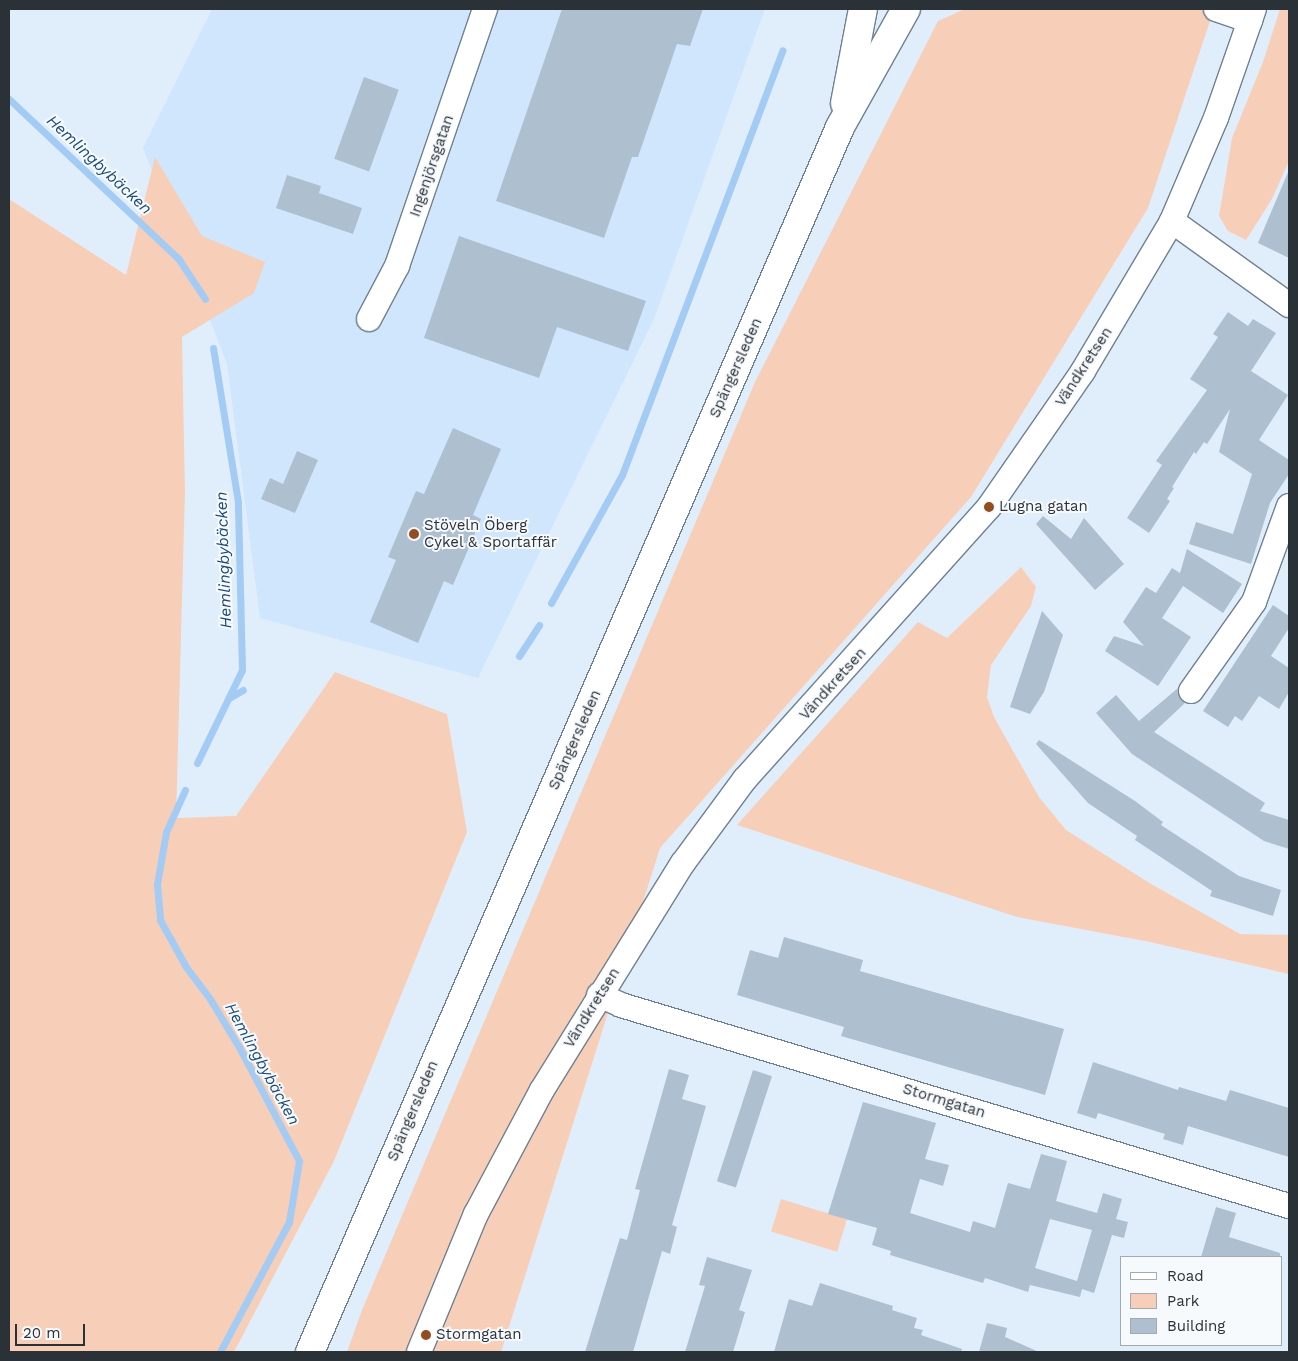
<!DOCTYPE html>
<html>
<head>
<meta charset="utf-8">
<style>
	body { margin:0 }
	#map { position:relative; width:1298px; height:1361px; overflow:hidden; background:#e0eefc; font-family:"Work Sans",sans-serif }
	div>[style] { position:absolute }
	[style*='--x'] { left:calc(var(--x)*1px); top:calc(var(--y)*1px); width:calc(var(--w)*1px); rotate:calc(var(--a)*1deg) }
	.built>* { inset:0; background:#d0e6fd }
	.green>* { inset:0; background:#f7cfb8; transform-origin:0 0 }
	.stream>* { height:7px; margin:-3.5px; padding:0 3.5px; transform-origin:3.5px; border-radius:3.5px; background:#a3cbf4 }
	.building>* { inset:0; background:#aebfd0; transform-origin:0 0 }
	.roads { filter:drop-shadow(1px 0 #718090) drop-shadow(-1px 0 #718090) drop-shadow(0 1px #718090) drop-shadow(0 -1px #718090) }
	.minor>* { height:24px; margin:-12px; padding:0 12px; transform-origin:12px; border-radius:12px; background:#fff }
	.primary>* { height:28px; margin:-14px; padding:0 14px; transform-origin:14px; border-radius:14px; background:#fff }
	.dots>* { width:14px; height:14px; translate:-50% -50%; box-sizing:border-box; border:2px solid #f6fafd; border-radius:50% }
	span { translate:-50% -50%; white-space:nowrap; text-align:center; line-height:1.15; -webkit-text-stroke:4px #f6fafd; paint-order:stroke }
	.street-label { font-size:15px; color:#2a3137 }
	.poi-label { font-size:15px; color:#2a3137 }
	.left { translate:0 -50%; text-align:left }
	.water-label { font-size:16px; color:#1b4a76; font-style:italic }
	.frame { position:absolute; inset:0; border:10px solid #2a3137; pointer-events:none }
	.legend { position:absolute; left:1120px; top:1256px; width:162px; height:90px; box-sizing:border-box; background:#f6fafd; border:1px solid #a4aaae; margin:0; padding:6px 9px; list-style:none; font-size:15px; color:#2a3137 }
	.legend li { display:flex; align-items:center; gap:10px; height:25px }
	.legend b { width:25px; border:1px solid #a4aaae }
	.scale { position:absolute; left:15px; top:1324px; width:70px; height:22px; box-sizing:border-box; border:2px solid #2a3137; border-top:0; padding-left:6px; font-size:15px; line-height:18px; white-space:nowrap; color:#2a3137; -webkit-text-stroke:4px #f6fafd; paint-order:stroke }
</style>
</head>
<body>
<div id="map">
	<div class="built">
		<div style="clip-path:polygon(212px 9px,765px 9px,654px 319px,478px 678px,260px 618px,227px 364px,143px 148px)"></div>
	</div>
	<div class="green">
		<div style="clip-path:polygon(965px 9px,1214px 9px,1148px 208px,971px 497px,660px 848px,501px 1352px,347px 1352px,362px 1310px,755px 382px,938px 21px)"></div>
		<div style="clip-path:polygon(1280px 9px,1289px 9px,1289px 161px,1272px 199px,1246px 240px,1228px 231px,1219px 216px,1232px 138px,1263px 62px)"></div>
		<div style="clip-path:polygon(155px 157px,202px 236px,265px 262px,254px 293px,182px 337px,185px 492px,176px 818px,236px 816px,335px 672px,447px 714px,467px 832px,334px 1161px,234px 1352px,9px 1352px,9px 199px,126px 275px)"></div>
		<div style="clip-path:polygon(1021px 567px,1036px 587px,1031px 606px,991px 665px,987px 697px,994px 717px,1039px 797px,1066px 830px,1151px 884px,1240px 934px,1289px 935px,1289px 974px,1150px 942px,1017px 917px,737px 825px,918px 622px,947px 638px)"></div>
		<div style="left:781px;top:1199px;width:69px;height:34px;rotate:17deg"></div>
	</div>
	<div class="stream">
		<div style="--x:9;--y:99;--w:232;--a:43.3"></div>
		<div style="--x:178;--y:258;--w:49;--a:56.6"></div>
		<div style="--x:551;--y:603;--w:146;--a:-61"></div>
		<div style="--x:622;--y:475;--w:454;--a:-69.3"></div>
		<div style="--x:519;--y:656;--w:37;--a:-57"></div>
		<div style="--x:229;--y:698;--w:16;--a:-30"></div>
		<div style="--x:197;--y:763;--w:103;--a:-64.2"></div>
		<div style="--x:242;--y:670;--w:168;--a:-91.4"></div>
		<div style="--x:238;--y:502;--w:156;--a:-99.2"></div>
		<div style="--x:185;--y:790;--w:46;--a:114.3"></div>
		<div style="--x:166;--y:832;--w:53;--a:99.8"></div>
		<div style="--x:157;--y:884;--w:36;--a:85"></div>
		<div style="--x:160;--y:920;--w:54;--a:61"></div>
		<div style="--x:186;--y:967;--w:40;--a:53"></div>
		<div style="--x:210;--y:999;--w:56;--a:58.9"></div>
		<div style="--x:239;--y:1047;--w:129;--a:62.2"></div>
		<div style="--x:299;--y:1161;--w:62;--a:99.3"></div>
		<div style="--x:289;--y:1222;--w:147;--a:118"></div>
	</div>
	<div class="building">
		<div style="clip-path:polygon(562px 9px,703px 9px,690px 46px,677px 44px,638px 157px,632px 157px,604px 238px,496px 201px)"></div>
		<div style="left:364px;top:77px;width:37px;height:87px;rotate:20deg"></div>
		<div style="clip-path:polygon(1289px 170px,1289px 258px,1258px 243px)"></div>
		<div style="clip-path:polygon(287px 175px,321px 186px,319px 193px,362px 208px,353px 234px,276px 208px)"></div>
		<div style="clip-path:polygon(459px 236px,646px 301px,628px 351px,557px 327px,539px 378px,424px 338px)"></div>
		<div style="clip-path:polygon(1228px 312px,1248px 326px,1253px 319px,1276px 333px,1251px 371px,1288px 395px,1259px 440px,1289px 460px,1289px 474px,1270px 503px,1251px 564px,1189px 544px,1196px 522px,1233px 534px,1252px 474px,1219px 452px,1230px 409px,1207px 444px,1204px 442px,1196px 454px,1194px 452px,1172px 487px,1174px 488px,1167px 499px,1170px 501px,1149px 533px,1127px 518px,1162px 465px,1156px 461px,1207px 390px,1190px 379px,1218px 337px,1213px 334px)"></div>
		<div style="clip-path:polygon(453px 428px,501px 449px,473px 515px,481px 519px,453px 585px,444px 581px,418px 643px,370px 622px,396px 560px,388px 557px,416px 491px,424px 494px)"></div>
		<div style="clip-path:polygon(297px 451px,318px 460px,295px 513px,261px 499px,270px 478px,283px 484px)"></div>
		<div style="clip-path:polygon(1043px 516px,1071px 539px,1084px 518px,1124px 564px,1095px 590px,1036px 524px)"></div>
		<div style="clip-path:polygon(1187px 549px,1242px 584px,1223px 613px,1183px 586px,1162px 618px,1191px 637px,1158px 686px,1105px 651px,1114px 636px,1144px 646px,1123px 622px,1146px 587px,1156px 593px,1172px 568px,1180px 573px)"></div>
		<div style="clip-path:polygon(1273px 605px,1289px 616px,1289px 628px,1271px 656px,1289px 668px,1289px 692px,1279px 709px,1259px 696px,1242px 721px,1235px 716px,1228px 727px,1203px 711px)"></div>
		<div style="clip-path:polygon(1042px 611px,1063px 635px,1044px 692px,1030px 714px,1010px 707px)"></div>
		<div style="clip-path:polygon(1178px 688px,1179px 697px,1185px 703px,1154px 732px,1265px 803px,1260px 811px,1289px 820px,1289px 849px,1264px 841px,1132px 754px,1096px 713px,1116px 695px,1139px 721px)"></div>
		<div style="clip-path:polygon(1039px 740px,1135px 801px,1163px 822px,1161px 825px,1239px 876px,1281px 890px,1273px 916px,1210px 896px,1212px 891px,1135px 840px,1137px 836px,1088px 803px,1036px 744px)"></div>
		<div style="clip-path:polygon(784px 937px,863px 960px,860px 971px,1064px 1029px,1045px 1095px,841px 1036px,844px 1027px,737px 995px,750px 950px,778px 958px)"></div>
		<div style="clip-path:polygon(1093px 1062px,1178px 1090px,1179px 1087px,1226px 1101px,1230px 1090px,1289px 1108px,1289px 1157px,1188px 1126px,1183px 1145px,1163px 1139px,1165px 1134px,1098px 1113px,1096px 1119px,1077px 1113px)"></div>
		<div style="clip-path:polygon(669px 1069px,689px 1075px,682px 1099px,706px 1106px,672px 1225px,677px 1227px,670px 1254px,662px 1251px,633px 1352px,585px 1352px,620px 1238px,627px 1240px,640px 1190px,635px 1189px)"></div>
		<div style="left:753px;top:1070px;width:20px;height:117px;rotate:18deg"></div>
		<div style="clip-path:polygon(evenodd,863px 1102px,936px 1123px,925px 1159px,949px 1165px,943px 1186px,920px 1179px,910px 1213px,970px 1232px,973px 1221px,995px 1228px,1008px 1183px,1030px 1189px,1041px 1154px,1067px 1161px,1056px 1201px,1097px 1213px,1103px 1193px,1122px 1199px,1116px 1219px,1128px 1222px,1124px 1238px,1112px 1235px,1094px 1293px,1082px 1289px,1080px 1297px,1030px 1285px,1028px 1292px,985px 1278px,983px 1283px,890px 1255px,891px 1251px,872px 1245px,877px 1228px,828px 1214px,863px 1102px,1050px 1219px,1092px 1230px,1077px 1281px,1035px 1268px,1050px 1219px)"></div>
		<div style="clip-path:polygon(1216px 1207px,1236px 1213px,1229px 1237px,1280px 1253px,1280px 1257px,1201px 1257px)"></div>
		<div style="clip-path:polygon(707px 1257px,752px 1270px,739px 1310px,745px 1312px,733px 1352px,685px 1352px,705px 1286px,699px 1285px)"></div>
		<div style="clip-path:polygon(820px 1283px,893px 1306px,892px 1310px,917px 1318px,914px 1328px,923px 1330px,921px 1335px,962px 1349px,961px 1352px,774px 1352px,789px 1299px,812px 1306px)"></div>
		<div style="clip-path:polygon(987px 1323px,1007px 1328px,1005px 1337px,1039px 1352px,979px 1352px)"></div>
	</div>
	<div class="roads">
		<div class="minor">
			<div style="--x:1216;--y:9;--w:36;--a:19"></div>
			<div style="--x:1172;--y:221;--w:144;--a:35.7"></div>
			<div style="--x:369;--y:319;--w:60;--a:-62.2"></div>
			<div style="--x:397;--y:266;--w:272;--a:-71.1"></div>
			<div style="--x:1191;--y:691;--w:109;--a:-54.7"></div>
			<div style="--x:1254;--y:602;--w:102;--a:-70"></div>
			<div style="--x:599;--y:995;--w:24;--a:24"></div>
			<div style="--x:621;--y:1005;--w:698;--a:16.75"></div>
			<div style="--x:419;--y:1352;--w:149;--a:-67.6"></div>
			<div style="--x:476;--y:1214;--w:140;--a:-62"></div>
			<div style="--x:542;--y:1090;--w:267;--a:-58.2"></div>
			<div style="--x:683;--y:863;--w:104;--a:-53.6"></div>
			<div style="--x:745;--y:779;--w:365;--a:-48.1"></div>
			<div style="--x:989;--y:507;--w:165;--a:-55.3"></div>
			<div style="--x:1083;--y:371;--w:174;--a:-59.3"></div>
			<div style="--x:1172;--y:221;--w:112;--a:-66.9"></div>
			<div style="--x:1216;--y:118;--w:115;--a:-70.8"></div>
		</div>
		<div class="primary">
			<div style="--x:845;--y:103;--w:96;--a:-79.2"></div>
			<div style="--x:310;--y:1352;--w:1335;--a:-66.6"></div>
			<div style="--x:840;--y:127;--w:135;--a:-60.8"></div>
		</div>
	</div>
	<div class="dots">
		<div style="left:989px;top:507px;background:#924e20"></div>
		<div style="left:414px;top:534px;background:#924e20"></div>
		<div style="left:426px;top:1335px;background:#924e20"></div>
	</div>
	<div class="street-label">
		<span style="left:432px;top:166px;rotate:-71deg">Ingenjörsgatan</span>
		<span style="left:1084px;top:367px;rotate:-57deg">Vändkretsen</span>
		<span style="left:736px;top:368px;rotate:-66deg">Spängersleden</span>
		<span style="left:833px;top:684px;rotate:-48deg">Vändkretsen</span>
		<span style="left:575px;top:740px;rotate:-66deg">Spängersleden</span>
		<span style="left:592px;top:1008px;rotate:-58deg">Vändkretsen</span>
		<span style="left:944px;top:1101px;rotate:17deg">Stormgatan</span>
		<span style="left:413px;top:1111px;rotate:-67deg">Spängersleden</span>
	</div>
	<div class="poi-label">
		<span class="left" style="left:999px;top:507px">Lugna gatan</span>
		<span class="left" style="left:424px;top:534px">Stöveln Öberg<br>Cykel &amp; Sportaffär</span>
		<span class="left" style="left:436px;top:1335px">Stormgatan</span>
	</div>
	<div class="water-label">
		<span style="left:99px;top:165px;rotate:43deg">Hemlingbybäcken</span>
		<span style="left:224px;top:560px;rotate:-92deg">Hemlingbybäcken</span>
		<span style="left:262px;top:1064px;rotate:61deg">Hemlingbybäcken</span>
	</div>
	<div class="frame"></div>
	<ul class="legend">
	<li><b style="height:6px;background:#fff"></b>Road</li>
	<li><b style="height:14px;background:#f7cfb8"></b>Park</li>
	<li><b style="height:14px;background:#aebfd0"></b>Building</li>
	</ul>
	<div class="scale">20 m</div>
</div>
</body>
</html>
